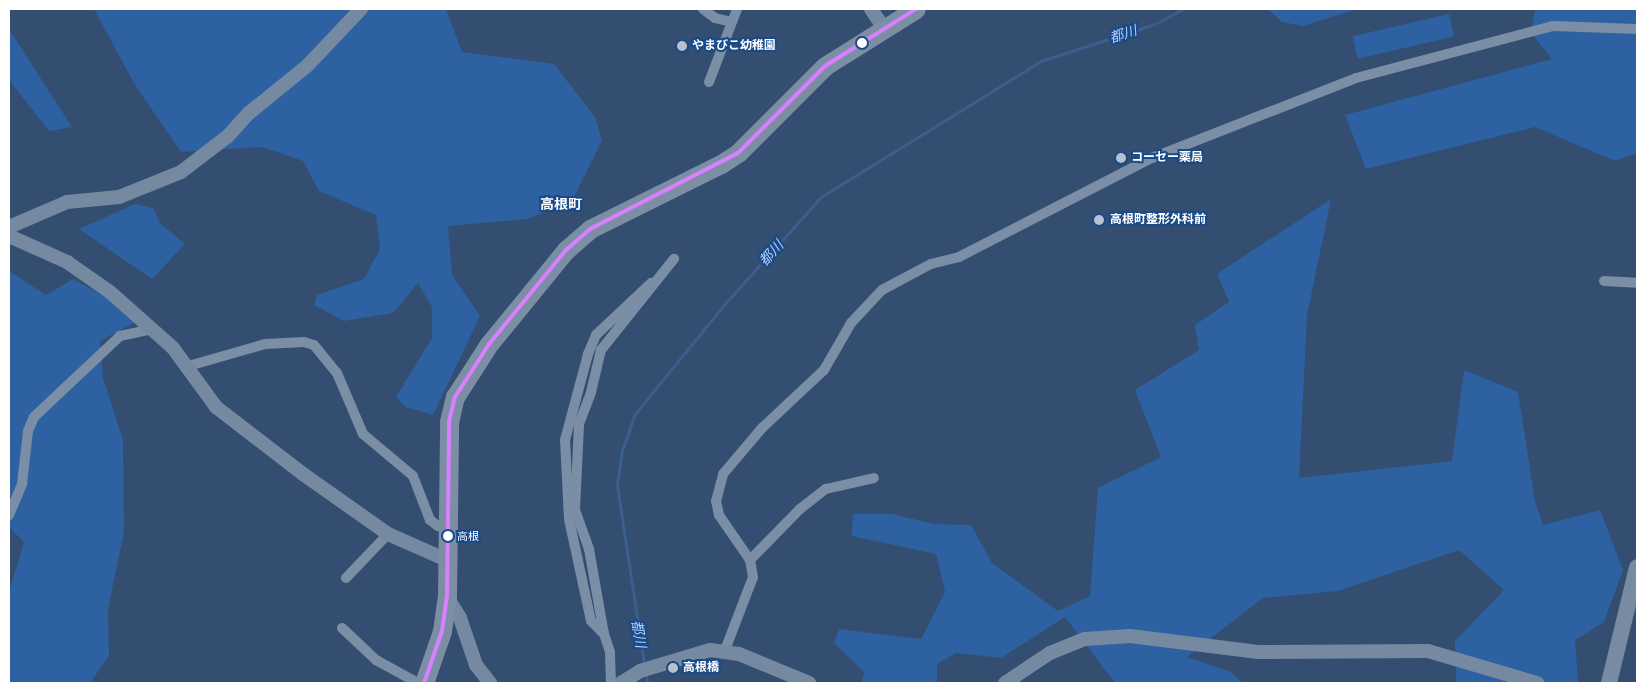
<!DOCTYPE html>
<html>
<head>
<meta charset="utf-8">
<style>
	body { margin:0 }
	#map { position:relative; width:1646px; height:692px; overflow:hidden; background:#334e70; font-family:"Asap Condensed","Noto Sans JP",sans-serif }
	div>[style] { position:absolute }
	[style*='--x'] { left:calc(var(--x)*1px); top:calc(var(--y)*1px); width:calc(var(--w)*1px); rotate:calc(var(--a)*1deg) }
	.green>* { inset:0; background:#2d61a1; transform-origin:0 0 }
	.stream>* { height:2.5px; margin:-1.25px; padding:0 1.25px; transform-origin:1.25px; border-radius:1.25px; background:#3c5e8c }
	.street>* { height:10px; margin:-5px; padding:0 5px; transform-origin:5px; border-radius:5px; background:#7a8ea5 }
	.secondary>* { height:14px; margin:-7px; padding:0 7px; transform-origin:7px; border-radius:7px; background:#7589a1 }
	.primary>* { height:16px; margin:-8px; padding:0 8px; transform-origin:8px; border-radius:8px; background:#798aa3 }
	.highway>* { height:19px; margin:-9.5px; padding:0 9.5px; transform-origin:9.5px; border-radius:9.5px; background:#7b8ea4 }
	.bus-1>* { height:4px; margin:-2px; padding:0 2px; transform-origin:2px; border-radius:2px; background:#d880ff }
	.dots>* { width:14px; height:14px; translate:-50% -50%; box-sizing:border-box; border:2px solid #194a8a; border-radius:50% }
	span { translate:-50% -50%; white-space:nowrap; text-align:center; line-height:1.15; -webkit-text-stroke:4px #194a8a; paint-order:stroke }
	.bus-label { font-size:11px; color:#fff }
	.left { translate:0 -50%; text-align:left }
	.poi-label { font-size:12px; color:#fff; font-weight:700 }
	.water-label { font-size:14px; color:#afcef5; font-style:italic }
	.neighbourhood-label { font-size:14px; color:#fff; font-weight:700 }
	.frame { position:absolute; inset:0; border:10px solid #fff; pointer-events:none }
</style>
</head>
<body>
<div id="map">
	<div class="green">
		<div style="clip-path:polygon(94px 9px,446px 9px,462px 52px,554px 64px,595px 117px,602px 141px,573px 199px,528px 219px,448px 226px,452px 275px,480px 316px,433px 415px,406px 407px,396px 397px,432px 338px,432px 307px,418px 283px,393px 313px,344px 321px,314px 305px,317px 295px,364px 279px,380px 249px,376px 215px,319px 191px,303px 161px,262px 147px,181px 152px,135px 85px)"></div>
		<div style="clip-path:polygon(1268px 9px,1357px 9px,1303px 26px,1282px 22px)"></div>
		<div style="clip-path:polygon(1535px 9px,1637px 9px,1637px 153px,1615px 161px,1535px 127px,1366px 169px,1345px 115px,1552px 59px,1531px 33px)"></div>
		<div style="left:1449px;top:14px;width:23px;height:99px;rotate:77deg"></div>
		<div style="clip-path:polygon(9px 29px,72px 127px,49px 131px,9px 80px)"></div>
		<div style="clip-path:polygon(1331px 199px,1307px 316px,1299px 478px,1452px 461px,1464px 370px,1518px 392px,1535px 501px,1543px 525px,1600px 510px,1623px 570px,1604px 622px,1575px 640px,1578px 683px,1456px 683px,1455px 641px,1504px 590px,1459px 550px,1338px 591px,1263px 598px,1187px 657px,1231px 672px,1243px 683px,1115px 683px,1065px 617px,1001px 658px,956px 653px,937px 664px,937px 683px,862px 683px,864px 672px,834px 643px,839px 629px,921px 639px,945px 592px,936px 554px,852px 536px,853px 514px,892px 514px,934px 524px,971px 525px,992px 563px,1058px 611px,1090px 596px,1098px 488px,1161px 457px,1135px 390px,1199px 350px,1195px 325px,1229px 302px,1217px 274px)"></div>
		<div style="clip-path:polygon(135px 204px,153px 208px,160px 223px,185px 244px,152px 279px,79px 229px)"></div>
		<div style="clip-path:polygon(9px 271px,46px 295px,73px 279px,131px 311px,136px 322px,100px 341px,103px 378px,123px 440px,124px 532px,108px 609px,109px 656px,90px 683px,9px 683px,9px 592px,24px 542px,9px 527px)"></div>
	</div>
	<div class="stream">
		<div style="--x:644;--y:664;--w:181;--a:-98.6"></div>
		<div style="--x:617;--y:485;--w:34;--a:-82"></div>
		<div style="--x:622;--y:451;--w:39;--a:-71"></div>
		<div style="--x:635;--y:414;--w:139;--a:-50.8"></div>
		<div style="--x:723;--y:306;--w:147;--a:-48"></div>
		<div style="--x:821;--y:197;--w:259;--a:-31.7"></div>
		<div style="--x:1041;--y:61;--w:120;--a:-18"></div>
		<div style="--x:1155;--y:24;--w:32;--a:-28"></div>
		<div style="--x:646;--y:674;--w:9;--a:77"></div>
	</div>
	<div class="street">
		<div style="--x:703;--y:9;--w:15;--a:37"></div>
		<div style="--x:715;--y:18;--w:17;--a:13"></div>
		<div style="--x:709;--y:82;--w:78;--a:-69"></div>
		<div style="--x:1604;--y:281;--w:33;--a:3"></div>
		<div style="--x:185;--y:367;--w:83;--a:-16"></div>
		<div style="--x:265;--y:344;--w:39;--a:-3"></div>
		<div style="--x:304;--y:342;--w:10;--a:17"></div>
		<div style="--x:314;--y:345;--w:36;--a:51"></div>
		<div style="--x:337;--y:373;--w:66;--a:66.9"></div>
		<div style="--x:363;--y:434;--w:65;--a:40"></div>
		<div style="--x:413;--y:476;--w:47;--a:68.9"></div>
		<div style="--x:430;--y:520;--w:10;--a:37"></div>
		<div style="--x:438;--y:526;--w:9;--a:6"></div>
		<div style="--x:9;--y:515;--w:34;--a:-67"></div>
		<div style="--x:22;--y:484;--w:53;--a:-83.5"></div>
		<div style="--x:28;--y:431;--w:15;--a:-67"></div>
		<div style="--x:34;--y:417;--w:118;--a:-43.3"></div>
		<div style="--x:120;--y:336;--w:34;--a:-12"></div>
		<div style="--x:750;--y:560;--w:71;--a:-45.6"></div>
		<div style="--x:800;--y:509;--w:33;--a:-38"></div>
		<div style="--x:826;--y:489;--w:49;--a:-12.9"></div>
		<div style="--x:346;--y:578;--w:61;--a:-46.3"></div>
		<div style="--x:342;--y:628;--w:47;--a:43.3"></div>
		<div style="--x:376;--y:660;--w:48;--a:28.7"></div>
		<div style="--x:604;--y:634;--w:18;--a:-135"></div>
		<div style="--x:591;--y:621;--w:104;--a:-102.2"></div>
		<div style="--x:569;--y:519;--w:79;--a:-92.9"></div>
		<div style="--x:565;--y:440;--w:89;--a:-75"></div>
		<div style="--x:588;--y:354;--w:21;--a:-67"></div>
		<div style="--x:596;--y:335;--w:76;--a:-43.4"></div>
		<div style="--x:725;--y:650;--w:78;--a:-69"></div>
		<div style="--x:753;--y:577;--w:17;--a:-100"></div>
		<div style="--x:750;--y:560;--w:55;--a:-124.6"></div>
		<div style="--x:719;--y:515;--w:14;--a:-102"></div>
		<div style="--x:716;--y:501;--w:28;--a:-75"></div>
		<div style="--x:723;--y:474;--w:60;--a:-49.7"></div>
		<div style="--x:762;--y:428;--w:85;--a:-43.1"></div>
		<div style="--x:824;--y:370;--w:54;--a:-60.1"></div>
		<div style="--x:851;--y:323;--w:45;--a:-46.8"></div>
		<div style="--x:882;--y:290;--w:55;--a:-28"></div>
		<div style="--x:931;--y:264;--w:29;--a:-14"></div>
		<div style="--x:959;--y:257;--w:217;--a:-27.2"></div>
		<div style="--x:1152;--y:158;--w:219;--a:-21.4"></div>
		<div style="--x:1356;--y:78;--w:204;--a:-14.8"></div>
		<div style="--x:1553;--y:26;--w:84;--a:2"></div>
		<div style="--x:611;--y:683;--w:31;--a:-92"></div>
		<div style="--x:610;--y:652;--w:19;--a:-108"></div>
		<div style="--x:604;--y:634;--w:86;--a:-100"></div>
		<div style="--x:589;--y:549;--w:41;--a:-109.7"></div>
		<div style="--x:575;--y:510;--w:86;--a:-87.3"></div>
		<div style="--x:579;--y:424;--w:34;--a:-69"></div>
		<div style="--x:591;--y:392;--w:43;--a:-76.6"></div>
		<div style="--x:601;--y:350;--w:117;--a:-51.3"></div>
	</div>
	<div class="secondary">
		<div style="--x:871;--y:9;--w:23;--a:56"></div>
		<div style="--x:9;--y:227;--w:63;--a:-23.3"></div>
		<div style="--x:67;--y:202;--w:52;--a:-5.5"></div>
		<div style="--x:119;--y:197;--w:67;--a:-22"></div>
		<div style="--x:181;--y:172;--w:59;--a:-37.5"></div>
		<div style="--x:228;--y:136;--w:31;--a:-48"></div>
		<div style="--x:249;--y:113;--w:76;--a:-39.1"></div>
		<div style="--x:308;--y:65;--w:77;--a:-46.6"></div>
		<div style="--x:9;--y:236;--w:64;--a:24.1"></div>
		<div style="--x:67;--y:262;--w:52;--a:34.9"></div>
		<div style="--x:110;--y:292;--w:84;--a:41.6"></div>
		<div style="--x:173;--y:348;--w:73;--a:53.9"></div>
		<div style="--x:216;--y:407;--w:110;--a:37.6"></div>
		<div style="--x:303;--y:474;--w:104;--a:35.2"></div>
		<div style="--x:388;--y:534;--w:64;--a:23.8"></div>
		<div style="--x:447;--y:597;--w:25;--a:58"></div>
		<div style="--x:460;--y:618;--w:50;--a:71.2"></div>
		<div style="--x:476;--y:665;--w:23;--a:52"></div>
		<div style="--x:621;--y:683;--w:22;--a:-32"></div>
		<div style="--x:640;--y:671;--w:73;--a:-16.7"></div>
		<div style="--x:710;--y:650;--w:29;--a:8"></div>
		<div style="--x:739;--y:654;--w:76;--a:22.5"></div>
		<div style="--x:1005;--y:683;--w:54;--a:-33.7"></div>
		<div style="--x:1050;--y:653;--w:38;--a:-22"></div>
		<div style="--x:1085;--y:639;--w:45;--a:-3.8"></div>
		<div style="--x:1130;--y:636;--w:129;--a:7.1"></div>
		<div style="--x:1258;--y:652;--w:170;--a:-0.3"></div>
		<div style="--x:1428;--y:651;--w:114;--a:16.4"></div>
	</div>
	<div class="primary">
		<div style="--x:1609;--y:683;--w:119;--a:-76.4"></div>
	</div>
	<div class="highway">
		<div style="--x:424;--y:683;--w:55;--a:-70.9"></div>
		<div style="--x:442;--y:631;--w:34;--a:-82"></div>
		<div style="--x:447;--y:597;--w:175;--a:-89.3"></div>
		<div style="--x:449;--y:422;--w:26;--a:-77"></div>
		<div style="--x:455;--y:397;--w:63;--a:-57.3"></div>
		<div style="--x:489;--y:344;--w:122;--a:-50.7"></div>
		<div style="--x:566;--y:250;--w:32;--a:-41"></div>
		<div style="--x:590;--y:229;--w:146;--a:-26.4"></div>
		<div style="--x:721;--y:164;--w:20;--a:-33"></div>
		<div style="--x:738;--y:153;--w:123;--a:-45"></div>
		<div style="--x:825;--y:66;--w:107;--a:-32.1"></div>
	</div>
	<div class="bus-1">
		<div style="--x:424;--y:683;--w:55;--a:-70.9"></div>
		<div style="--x:442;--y:631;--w:34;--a:-82"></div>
		<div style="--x:447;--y:597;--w:175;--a:-89.3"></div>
		<div style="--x:449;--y:422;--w:26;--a:-77"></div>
		<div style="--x:455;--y:397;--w:63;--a:-57.3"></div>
		<div style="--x:489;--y:344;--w:122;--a:-50.7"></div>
		<div style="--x:566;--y:250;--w:32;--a:-41"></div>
		<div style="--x:590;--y:229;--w:166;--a:-27.2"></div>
		<div style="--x:738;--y:153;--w:123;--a:-45"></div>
		<div style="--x:825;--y:66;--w:107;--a:-32.1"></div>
	</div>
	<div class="dots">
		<div style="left:862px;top:43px;background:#fff"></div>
		<div style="left:682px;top:46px;background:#b8c1cd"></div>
		<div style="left:1121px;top:158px;background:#b8c1cd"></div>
		<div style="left:1099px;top:220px;background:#b8c1cd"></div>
		<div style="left:448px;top:536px;background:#fff"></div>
		<div style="left:673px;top:668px;background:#b8c1cd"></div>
	</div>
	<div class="bus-label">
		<span class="left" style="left:457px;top:536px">高根</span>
	</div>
	<div class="poi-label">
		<span class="left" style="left:692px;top:46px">やまびこ幼稚園</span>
		<span class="left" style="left:1131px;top:158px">コーセー薬局</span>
		<span class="left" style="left:1110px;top:220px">高根町整形外科前</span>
		<span class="left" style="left:683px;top:668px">高根橋</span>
	</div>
	<div class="water-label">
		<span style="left:1123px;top:34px;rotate:-18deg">都川</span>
		<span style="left:771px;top:253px;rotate:-48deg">都川</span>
		<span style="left:639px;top:634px;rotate:80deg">都川</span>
	</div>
	<div class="neighbourhood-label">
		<span style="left:561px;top:204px">高根町</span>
	</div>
	<div class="frame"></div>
</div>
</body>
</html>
